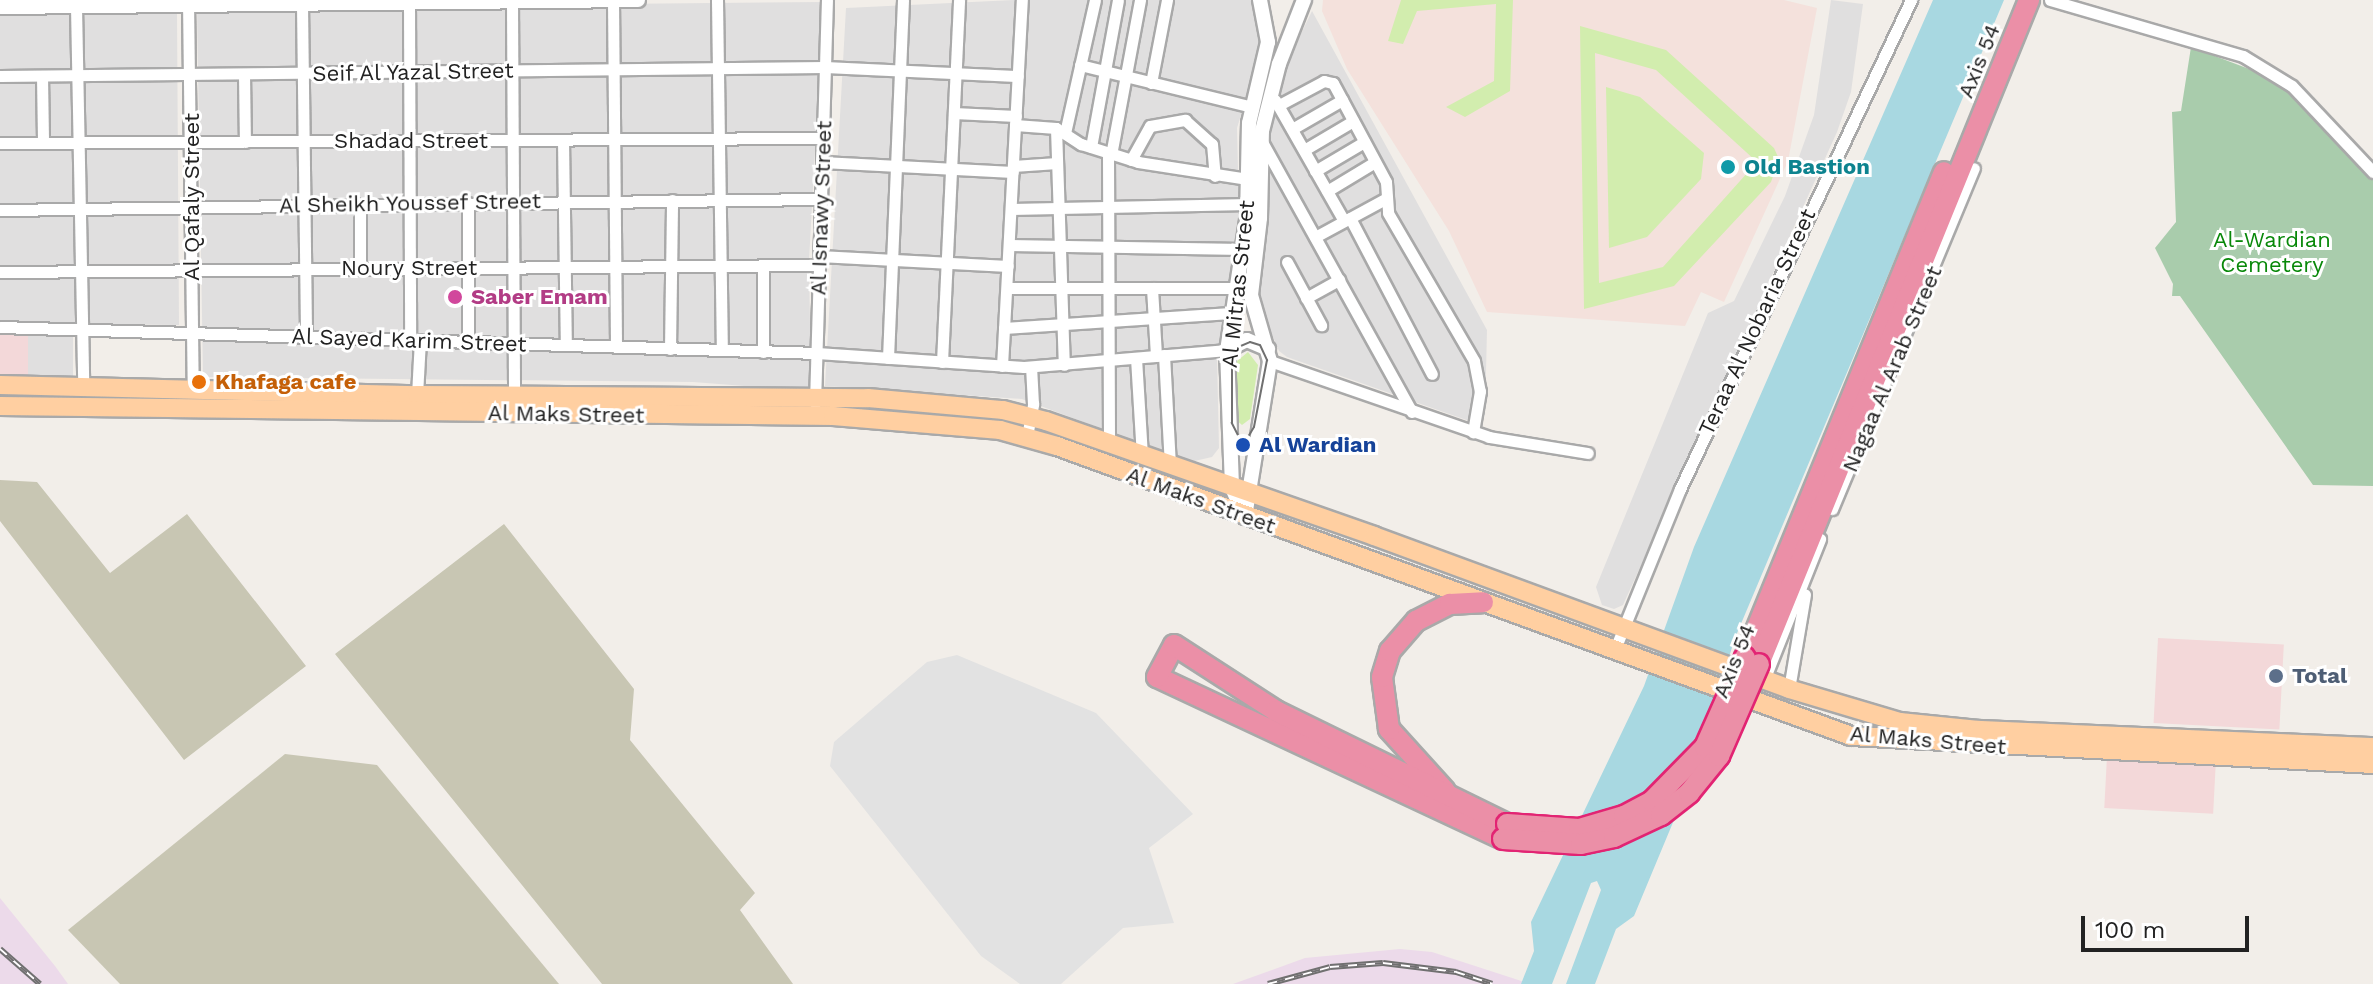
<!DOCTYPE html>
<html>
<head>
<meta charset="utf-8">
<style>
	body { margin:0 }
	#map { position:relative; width:2373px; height:984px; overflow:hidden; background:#f2eee9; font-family:"Work Sans",sans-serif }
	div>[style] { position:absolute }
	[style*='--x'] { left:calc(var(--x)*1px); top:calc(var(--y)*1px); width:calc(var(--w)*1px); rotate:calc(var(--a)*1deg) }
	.residential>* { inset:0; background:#e0dfdf }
	.commercial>* { inset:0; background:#f3d8d9; transform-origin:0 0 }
	.industrial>* { inset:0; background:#ecdaea }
	.military>* { inset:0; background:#f4e1dc }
	.construction>* { inset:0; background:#c8c6b3 }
	.grass>* { inset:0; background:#d2edae }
	.cemetery>* { inset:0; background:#a9ccac }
	.parking>* { inset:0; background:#e2e2e2 }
	.water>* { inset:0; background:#a8d8e1 }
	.roads { filter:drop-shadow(2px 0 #a9a9a9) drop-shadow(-2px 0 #a9a9a9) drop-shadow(0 2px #a9a9a9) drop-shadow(0 -2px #a9a9a9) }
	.minor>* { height:11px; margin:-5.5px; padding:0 5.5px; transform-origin:5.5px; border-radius:5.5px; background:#fff }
	.tertiary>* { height:14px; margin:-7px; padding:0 7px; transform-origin:7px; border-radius:7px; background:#fff }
	.primary>* { height:18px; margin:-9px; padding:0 9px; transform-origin:9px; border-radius:9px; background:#ffcfa1 }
	.motorway>* { height:20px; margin:-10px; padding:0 10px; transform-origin:10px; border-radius:10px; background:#eb8fa7 }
	.tram>* { height:2px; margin:-1px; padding:0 1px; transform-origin:1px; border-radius:1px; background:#707070 }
	.rail>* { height:6px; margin-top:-3px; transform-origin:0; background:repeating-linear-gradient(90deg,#fff 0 9px,#707070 0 18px); box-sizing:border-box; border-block:2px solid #707070 }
	.bridges { filter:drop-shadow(2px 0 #e22473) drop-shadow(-2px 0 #e22473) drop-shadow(0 2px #e22473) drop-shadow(0 -2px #e22473) }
	.motorway-bridge>* { height:20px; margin:-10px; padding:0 10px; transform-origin:10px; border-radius:10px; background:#eb8fa7 }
	.dots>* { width:22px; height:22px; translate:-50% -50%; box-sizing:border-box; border:4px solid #fff; border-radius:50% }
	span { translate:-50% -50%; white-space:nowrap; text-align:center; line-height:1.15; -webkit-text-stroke:6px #fff; paint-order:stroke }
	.street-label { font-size:22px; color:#222 }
	.culture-label { font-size:22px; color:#0d838f; font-weight:700 }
	.left { translate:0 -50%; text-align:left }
	.park-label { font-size:22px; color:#088809 }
	.hotel-label { font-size:22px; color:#b23c85; font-weight:700 }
	.food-label { font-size:22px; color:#c56008; font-weight:700 }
	.transit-label { font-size:22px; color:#164399; font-weight:700 }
	.service-label { font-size:22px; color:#4e5e75; font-weight:700 }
	.scale { position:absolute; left:2081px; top:916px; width:168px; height:36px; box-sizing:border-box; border:4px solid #222; border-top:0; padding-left:10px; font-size:24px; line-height:28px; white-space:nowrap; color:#222; -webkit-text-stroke:6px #fff; paint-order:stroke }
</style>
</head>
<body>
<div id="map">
	<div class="residential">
		<div style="clip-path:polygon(1014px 0,1254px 0,1264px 39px,1237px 128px,1239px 212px,1217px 357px,1219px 448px,1212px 457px,1190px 462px,1022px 399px,825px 386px,846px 8px)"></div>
		<div style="clip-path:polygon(1831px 0,1863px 4px,1851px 92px,1837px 132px,1623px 605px,1614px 609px,1602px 605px,1596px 587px,1708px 313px,1734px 301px,1785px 196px,1814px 115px)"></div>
		<div style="clip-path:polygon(823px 2px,809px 261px,811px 391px,693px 382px,203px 377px,197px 8px)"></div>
		<div style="clip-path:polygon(1312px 11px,1487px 330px,1485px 415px,1472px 422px,1287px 357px,1279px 351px,1266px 321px,1257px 287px,1269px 205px,1269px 131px,1282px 73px)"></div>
		<div style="clip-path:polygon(0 13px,177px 13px,179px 325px,73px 324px,73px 378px,26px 377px,27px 335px,0 334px)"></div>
	</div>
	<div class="commercial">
		<div style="left:0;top:334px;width:28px;height:42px"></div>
		<div style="left:2158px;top:638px;width:126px;height:85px;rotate:3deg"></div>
		<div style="left:2107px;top:756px;width:109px;height:52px;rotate:3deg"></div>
	</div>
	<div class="industrial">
		<div style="clip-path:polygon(0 898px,55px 966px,68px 984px,0 984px)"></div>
		<div style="clip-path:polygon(1400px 949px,1432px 952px,1531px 984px,1233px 984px,1305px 958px)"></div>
	</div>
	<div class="military">
		<div style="clip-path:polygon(1323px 0,1784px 0,1817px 8px,1788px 161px,1724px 302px,1701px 292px,1685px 326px,1487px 312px,1449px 231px,1347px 69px,1322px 11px)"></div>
	</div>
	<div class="construction">
		<div style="clip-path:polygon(0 480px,37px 482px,110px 573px,187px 514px,306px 666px,184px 760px,0 521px)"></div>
		<div style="clip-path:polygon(504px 524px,634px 689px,630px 740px,755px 893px,740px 910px,793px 984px,602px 984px,335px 654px)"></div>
		<div style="clip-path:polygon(285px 754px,377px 765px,559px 984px,120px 984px,68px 930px)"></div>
	</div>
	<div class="grass">
		<div style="clip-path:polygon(1401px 0,1513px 0,1510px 91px,1465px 117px,1446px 107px,1494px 81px,1496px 4px,1417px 11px,1403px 44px,1388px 41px)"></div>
		<div style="clip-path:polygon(evenodd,1580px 26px,1666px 50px,1774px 148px,1779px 159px,1771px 182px,1674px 286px,1584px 309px,1580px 26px,1595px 53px,1656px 70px,1757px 162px,1663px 267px,1599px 283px,1595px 53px)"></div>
		<div style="clip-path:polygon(1606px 87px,1640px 97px,1704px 153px,1701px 179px,1647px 237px,1609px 248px)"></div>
		<div style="clip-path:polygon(1248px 352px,1258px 365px,1250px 419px,1242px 425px,1234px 418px,1237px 361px)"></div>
	</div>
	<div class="cemetery">
		<div style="clip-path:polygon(2191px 47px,2265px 75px,2291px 93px,2373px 178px,2373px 486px,2313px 485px,2180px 296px,2172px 296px,2173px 284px,2155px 248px,2176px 222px,2172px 112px,2181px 111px)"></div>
	</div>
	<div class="parking">
		<div style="clip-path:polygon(957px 655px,1096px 713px,1193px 814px,1149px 848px,1174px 923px,1123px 928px,1061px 984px,1020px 984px,981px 956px,830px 766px,834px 742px,927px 662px)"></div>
	</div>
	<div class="water">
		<div style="clip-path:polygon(1933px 0,2004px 0,1735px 638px,1689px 784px,1634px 916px,1616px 929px,1595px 984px,1566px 984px,1601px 890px,1597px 881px,1591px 883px,1552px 984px,1521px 984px,1534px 951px,1531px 922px,1644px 686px,1694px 547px)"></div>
	</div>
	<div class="roads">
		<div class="minor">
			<div style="--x:188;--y:0;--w:390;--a:89.3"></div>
			<div style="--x:613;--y:0;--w:347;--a:89.5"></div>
			<div style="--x:717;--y:0;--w:350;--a:89.2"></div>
			<div style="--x:2050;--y:0;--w:201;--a:16.2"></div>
			<div style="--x:2243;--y:56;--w:57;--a:31.5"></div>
			<div style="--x:2292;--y:86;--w:118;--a:46.7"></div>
			<div style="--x:512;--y:2;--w:394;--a:89.7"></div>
			<div style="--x:409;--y:3;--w:337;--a:89.8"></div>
			<div style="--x:302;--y:4;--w:332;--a:89.3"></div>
			<div style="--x:76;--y:6;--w:381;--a:88.9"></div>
			<div style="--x:1080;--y:65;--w:177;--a:13.7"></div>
			<div style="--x:244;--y:74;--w:68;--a:89.2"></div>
			<div style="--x:0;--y:76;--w:825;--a:-0.63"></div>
			<div style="--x:825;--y:67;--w:193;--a:2.7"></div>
			<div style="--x:42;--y:76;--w:67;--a:89.1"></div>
			<div style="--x:1151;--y:83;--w:85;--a:-79.1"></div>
			<div style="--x:1275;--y:100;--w:139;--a:60.3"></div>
			<div style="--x:1279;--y:105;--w:51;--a:-28.1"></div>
			<div style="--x:1324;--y:81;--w:9;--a:13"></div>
			<div style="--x:1333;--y:83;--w:112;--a:61.8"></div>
			<div style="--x:1386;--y:182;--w:31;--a:86"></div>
			<div style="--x:1388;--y:213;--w:171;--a:59.8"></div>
			<div style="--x:1474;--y:361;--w:31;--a:79"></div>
			<div style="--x:1480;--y:391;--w:42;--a:99.7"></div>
			<div style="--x:954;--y:113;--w:62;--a:2.8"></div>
			<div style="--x:1015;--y:125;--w:41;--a:4.2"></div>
			<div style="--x:1056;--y:128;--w:30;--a:33"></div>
			<div style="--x:1081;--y:144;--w:60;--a:17.5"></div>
			<div style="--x:1138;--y:162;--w:111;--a:8.8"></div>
			<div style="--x:1056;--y:128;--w:237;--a:88.1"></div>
			<div style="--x:1292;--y:129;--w:58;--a:-30.1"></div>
			<div style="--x:1065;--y:133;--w:136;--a:-77.3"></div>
			<div style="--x:563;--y:140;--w:205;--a:89.2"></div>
			<div style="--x:1261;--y:140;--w:311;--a:61"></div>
			<div style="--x:0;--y:143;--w:823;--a:-0.35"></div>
			<div style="--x:1091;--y:147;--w:149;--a:-79.6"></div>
			<div style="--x:1304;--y:150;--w:57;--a:-30.6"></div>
			<div style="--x:1108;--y:153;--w:290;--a:89.8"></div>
			<div style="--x:1111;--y:155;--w:158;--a:-79.4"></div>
			<div style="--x:1131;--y:160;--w:39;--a:-61"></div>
			<div style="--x:1150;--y:126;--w:36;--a:-10"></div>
			<div style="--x:1185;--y:120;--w:36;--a:42"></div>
			<div style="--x:1212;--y:144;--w:32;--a:85"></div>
			<div style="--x:822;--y:162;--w:191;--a:3"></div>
			<div style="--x:1013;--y:166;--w:44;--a:-3.9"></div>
			<div style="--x:1315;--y:171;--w:57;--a:-30.6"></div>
			<div style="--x:1327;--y:191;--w:56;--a:-31.1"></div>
			<div style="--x:360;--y:204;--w:65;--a:90"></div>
			<div style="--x:1011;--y:209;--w:237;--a:-1.2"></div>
			<div style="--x:0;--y:210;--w:821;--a:-0.77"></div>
			<div style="--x:1350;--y:218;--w:176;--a:62.3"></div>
			<div style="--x:1315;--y:237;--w:80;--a:-28.5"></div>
			<div style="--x:1009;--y:245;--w:233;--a:1"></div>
			<div style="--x:819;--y:256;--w:189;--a:3"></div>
			<div style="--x:1287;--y:262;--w:72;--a:61.6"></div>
			<div style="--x:763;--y:266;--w:86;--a:90"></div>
			<div style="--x:0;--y:272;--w:819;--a:-0.49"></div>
			<div style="--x:1007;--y:288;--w:228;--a:0"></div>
			<div style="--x:1152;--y:288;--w:68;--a:86.6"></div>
			<div style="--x:1306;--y:298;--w:38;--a:-29"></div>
			<div style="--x:0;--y:327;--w:817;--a:1.82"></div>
			<div style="--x:817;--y:353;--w:207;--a:3.9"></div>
			<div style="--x:1024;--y:367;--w:204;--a:-4.8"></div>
			<div style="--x:1004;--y:328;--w:227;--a:-3.8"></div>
			<div style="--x:468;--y:342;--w:139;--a:-90"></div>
			<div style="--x:670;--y:349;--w:149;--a:-89.2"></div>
			<div style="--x:1164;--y:355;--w:111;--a:86.9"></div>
			<div style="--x:888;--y:358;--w:358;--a:-87.6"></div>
			<div style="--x:1136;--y:358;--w:97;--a:86.5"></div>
			<div style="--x:1270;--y:361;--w:232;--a:19.1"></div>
			<div style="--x:1489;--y:437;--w:100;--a:9.2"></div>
			<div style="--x:942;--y:362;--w:362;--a:-87.3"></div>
			<div style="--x:1002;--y:366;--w:367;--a:-86.9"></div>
			<div style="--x:417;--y:395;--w:55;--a:-86.9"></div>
			<div style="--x:815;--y:403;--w:403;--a:-88.3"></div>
			<div style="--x:1027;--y:436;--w:33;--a:-79"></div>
			<div style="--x:1033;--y:404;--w:37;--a:-93"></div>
			<div style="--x:1832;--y:509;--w:369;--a:-67.4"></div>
			<div style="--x:1615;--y:649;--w:173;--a:-67.9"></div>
			<div style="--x:1680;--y:489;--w:541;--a:-64.71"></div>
			<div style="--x:1764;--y:680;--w:152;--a:-68.3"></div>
			<div style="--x:1789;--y:689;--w:96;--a:-80.4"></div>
		</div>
		<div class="tertiary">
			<div style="--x:1260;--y:0;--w:43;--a:79.2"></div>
			<div style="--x:1268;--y:42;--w:83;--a:103.2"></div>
			<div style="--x:1249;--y:123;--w:97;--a:91.2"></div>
			<div style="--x:1247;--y:220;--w:132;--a:98.7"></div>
			<div style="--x:1227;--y:350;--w:138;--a:87.9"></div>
			<div style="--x:1232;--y:488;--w:32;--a:66"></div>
			<div style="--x:1245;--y:517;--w:158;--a:-80.9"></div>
			<div style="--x:1270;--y:361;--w:69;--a:-106.1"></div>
			<div style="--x:1251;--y:295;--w:78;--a:-83.3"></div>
			<div style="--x:1260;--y:218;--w:87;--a:-88.7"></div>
			<div style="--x:1262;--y:131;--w:69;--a:-75.8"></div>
			<div style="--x:1279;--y:64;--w:69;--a:-68.7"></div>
			<div style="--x:0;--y:7;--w:638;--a:-0.63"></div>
			<div style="--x:1227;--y:350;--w:22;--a:-27"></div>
			<div style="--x:1247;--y:340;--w:23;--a:23"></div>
		</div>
		<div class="primary">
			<div style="--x:0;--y:385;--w:417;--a:1.4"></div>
			<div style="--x:417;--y:395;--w:451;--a:0.4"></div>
			<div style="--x:868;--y:398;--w:136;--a:5.1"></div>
			<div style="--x:1003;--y:410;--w:44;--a:14.3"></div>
			<div style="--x:1046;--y:421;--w:348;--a:19.3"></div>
			<div style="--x:1374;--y:536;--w:442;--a:20.2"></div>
			<div style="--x:1789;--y:689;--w:116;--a:16.6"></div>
			<div style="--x:1900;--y:722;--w:79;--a:5.8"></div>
			<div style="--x:1979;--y:730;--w:394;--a:2.5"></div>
			<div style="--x:0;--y:406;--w:833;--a:0.69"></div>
			<div style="--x:833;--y:416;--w:168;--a:4.8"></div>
			<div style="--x:1000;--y:430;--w:59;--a:15.7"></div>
			<div style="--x:1057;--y:446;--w:845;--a:20.06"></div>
			<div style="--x:1851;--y:736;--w:523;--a:3.07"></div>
		</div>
		<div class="motorway">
			<div style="--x:1745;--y:657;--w:524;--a:-67.69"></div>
			<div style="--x:1759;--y:664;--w:717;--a:-67.87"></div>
			<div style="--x:1445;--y:791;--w:84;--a:-132.1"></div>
			<div style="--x:1389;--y:729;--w:52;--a:-97.7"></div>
			<div style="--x:1382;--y:677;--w:27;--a:-73"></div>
			<div style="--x:1390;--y:651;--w:40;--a:-49"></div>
			<div style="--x:1416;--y:621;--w:38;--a:-27"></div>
			<div style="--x:1450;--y:604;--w:33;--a:-3"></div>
			<div style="--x:1503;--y:839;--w:382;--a:-154.9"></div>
			<div style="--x:1157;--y:677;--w:36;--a:-62"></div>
			<div style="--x:1174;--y:645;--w:121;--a:32.9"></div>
			<div style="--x:1276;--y:711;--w:257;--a:26.1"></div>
		</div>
	</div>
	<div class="tram">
		<div style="--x:1250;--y:342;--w:10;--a:17"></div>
		<div style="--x:1260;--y:345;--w:17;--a:65"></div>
		<div style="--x:1267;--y:360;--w:68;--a:101"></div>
		<div style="--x:1254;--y:427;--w:21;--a:121"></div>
		<div style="--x:1243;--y:445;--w:25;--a:-117"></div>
		<div style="--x:1232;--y:423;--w:65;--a:-90"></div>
		<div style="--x:1232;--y:358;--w:11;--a:-68"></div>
		<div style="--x:1236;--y:348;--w:15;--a:-23"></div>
	</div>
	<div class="rail">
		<div style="--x:0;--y:949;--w:53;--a:41.2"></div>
		<div style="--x:1268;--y:984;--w:64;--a:-15.3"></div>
		<div style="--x:1330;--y:967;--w:53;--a:-4.3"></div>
		<div style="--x:1383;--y:963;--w:74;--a:7"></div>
		<div style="--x:1456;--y:972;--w:38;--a:18"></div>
	</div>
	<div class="bridges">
		<div class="motorway-bridge">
			<div style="--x:1507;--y:824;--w:72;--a:4"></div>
			<div style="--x:1579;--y:829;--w:47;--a:-16.1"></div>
			<div style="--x:1624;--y:816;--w:32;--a:-28"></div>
			<div style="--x:1652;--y:801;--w:76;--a:-45.5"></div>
			<div style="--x:1705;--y:747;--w:98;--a:-66"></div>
			<div style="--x:1503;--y:839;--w:78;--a:3.7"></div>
			<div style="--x:1581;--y:844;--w:34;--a:-12"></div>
			<div style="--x:1614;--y:837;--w:52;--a:-25.1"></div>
			<div style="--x:1661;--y:815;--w:36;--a:-38"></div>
			<div style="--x:1689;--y:793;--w:48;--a:-51"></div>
			<div style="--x:1719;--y:756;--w:100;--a:-66.5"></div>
		</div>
	</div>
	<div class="dots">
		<div style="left:1728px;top:167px;background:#0f9aa8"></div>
		<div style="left:455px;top:297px;background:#d1479c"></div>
		<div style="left:199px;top:382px;background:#e8710a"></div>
		<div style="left:1243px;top:445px;background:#1a4fb4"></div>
		<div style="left:2276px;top:676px;background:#5c6f8a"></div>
	</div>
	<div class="street-label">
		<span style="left:1979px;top:61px;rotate:-68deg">Axis 54</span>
		<span style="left:413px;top:72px;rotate:-1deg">Seif Al Yazal Street</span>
		<span style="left:411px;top:141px">Shadad Street</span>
		<span style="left:192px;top:197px;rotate:-90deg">Al Qafaly Street</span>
		<span style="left:410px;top:203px;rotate:-1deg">Al Sheikh Youssef Street</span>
		<span style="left:821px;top:208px;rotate:-88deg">Al Isnawy Street</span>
		<span style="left:409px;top:268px">Noury Street</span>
		<span style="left:1238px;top:284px;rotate:-84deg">Al Mitras Street</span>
		<span style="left:1757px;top:322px;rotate:-65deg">Teraa Al Nobaria Street</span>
		<span style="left:409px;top:340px;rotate:2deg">Al Sayed Karim Street</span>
		<span style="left:1892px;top:369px;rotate:-67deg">Nagaa Al Arab Street</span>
		<span style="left:566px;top:414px;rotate:1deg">Al Maks Street</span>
		<span style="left:1201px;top:500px;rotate:20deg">Al Maks Street</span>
		<span style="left:1734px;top:661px;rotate:-68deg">Axis 54</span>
		<span style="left:1928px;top:740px;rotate:5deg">Al Maks Street</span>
	</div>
	<div class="culture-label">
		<span class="left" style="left:1744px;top:167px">Old Bastion</span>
	</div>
	<div class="park-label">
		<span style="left:2272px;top:252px">Al-Wardian<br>Cemetery</span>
	</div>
	<div class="hotel-label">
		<span class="left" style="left:471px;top:297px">Saber Emam</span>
	</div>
	<div class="food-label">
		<span class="left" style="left:215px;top:382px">Khafaga cafe</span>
	</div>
	<div class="transit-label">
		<span class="left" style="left:1259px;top:445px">Al Wardian</span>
	</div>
	<div class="service-label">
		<span class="left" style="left:2292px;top:676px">Total</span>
	</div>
	<div class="scale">100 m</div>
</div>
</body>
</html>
